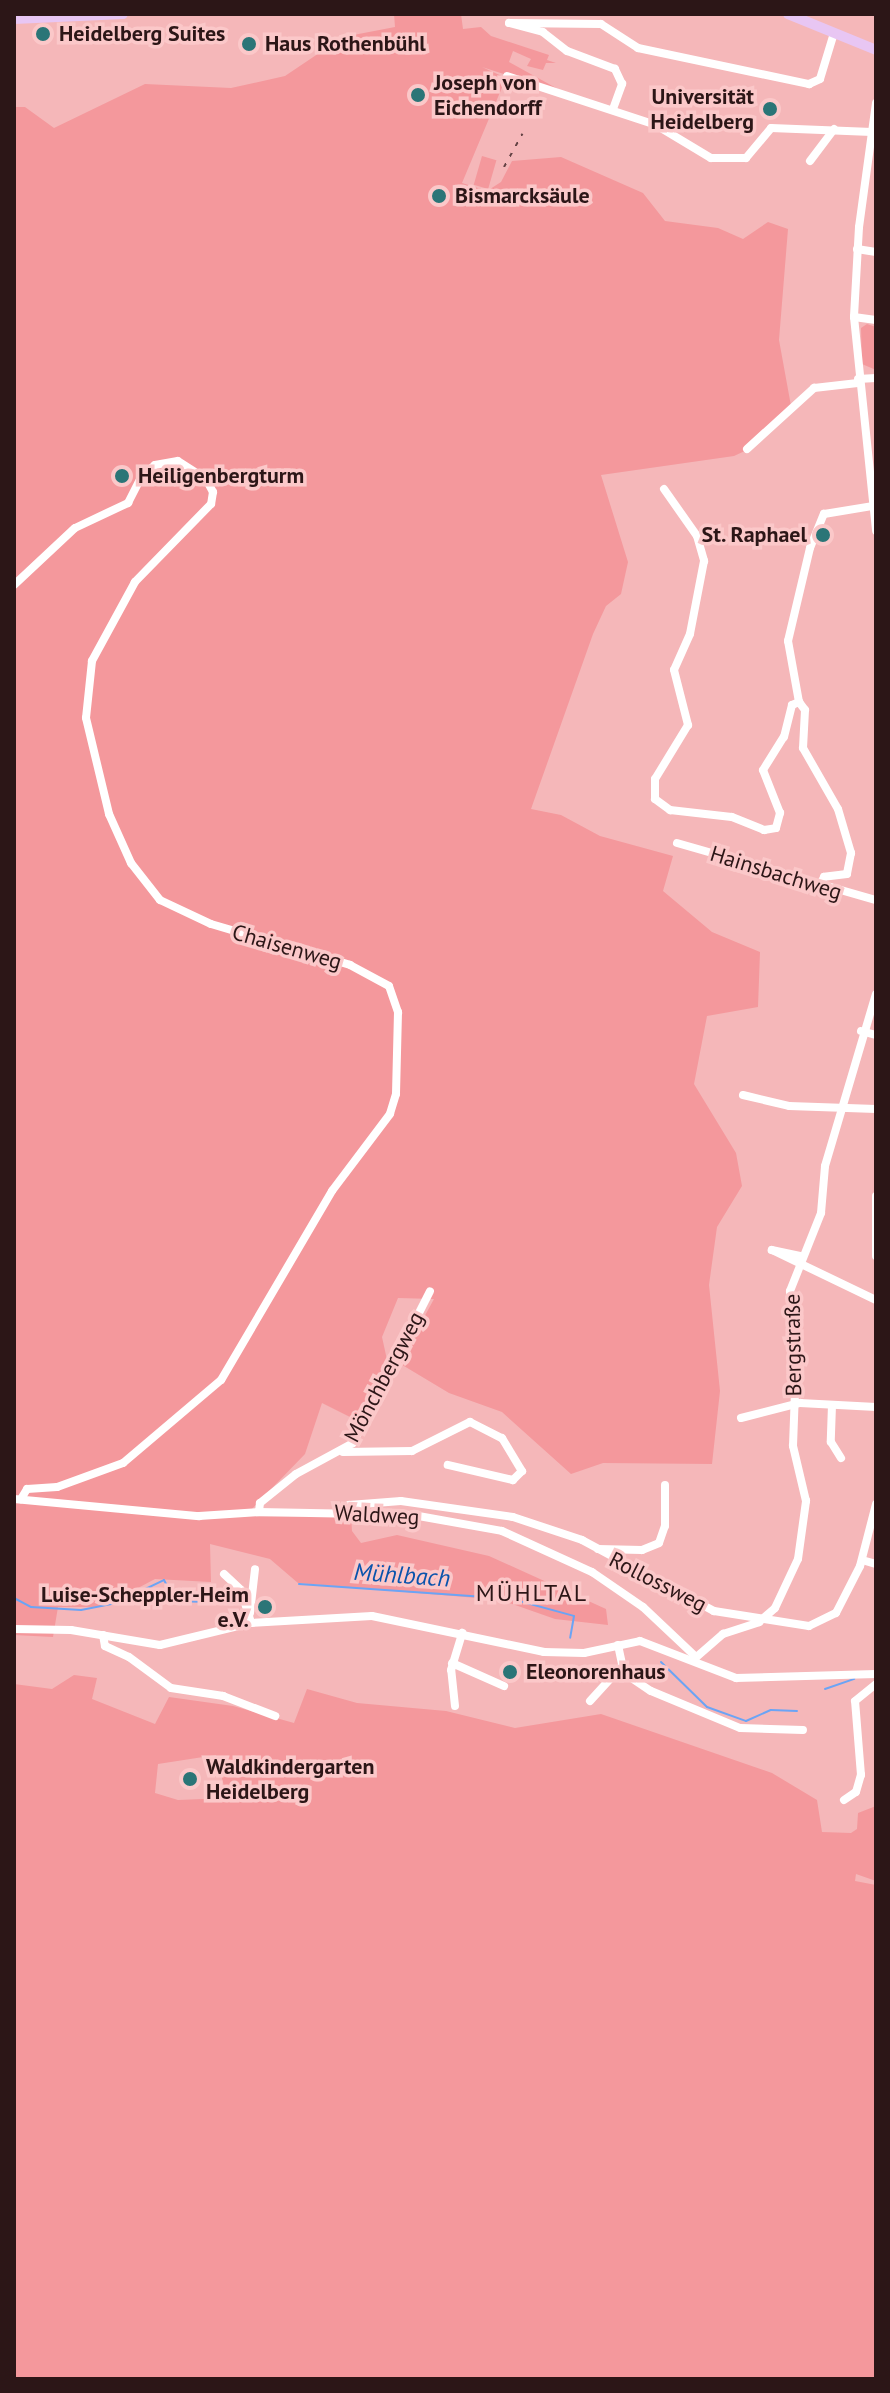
<!DOCTYPE html>
<html>
<head>
<meta charset="utf-8">
<style>
	body { margin:0 }
	#map { position:relative; width:890px; height:2393px; overflow:hidden; background:#f5b7b9; font-family:"PT Sans",sans-serif }
	div>[style] { position:absolute }
	[style*='--x'] { left:calc(var(--x)*1px); top:calc(var(--y)*1px); width:calc(var(--w)*1px); rotate:calc(var(--a)*1deg) }
	.green>* { inset:0; background:#f4989c; transform-origin:0 0 }
	.stream>* { height:2px; margin:-1px; padding:0 1px; transform-origin:1px; border-radius:1px; background:#6ba4f5 }
	.minor>* { height:8px; margin:-4px; padding:0 4px; transform-origin:4px; border-radius:4px; background:#fff }
	.major>* { height:10px; margin:-5px; padding:0 5px; transform-origin:5px; border-radius:5px; background:#e8c6f3 }
	.rail>* { height:2px; margin-top:-1px; transform-origin:0; background:repeating-linear-gradient(90deg,#634244 0 4px,transparent 0 12px) }
	.dots>* { width:22px; height:22px; translate:-50% -50%; box-sizing:border-box; border:4px solid #fbc8c9; border-radius:50% }
	span { translate:-50% -50%; white-space:nowrap; text-align:center; line-height:1.15; -webkit-text-stroke:7px #fbc8c9; paint-order:stroke }
	.poi-label { font-size:22px; color:#2c1617; font-weight:700 }
	.left { translate:0 -50%; text-align:left }
	.right { translate:-100% -50%; text-align:right }
	.street-label { font-size:22px; color:#2c1617 }
	.water-label { font-size:24px; color:#0953ac; font-style:italic }
	.neighbourhood-label { font-size:24px; color:#2c1617; letter-spacing:2px }
	.frame { position:absolute; inset:0; border:16px solid #2c1617; pointer-events:none }
</style>
</head>
<body>
<div id="map">
	<div class="green">
		<div style="clip-path:polygon(394px 14px,461px 14px,463px 29px,481px 27px,491px 36px,549px 55px,547px 60px,556px 63px,546px 63px,543px 70px,527px 66px,531px 59px,513px 51px,509px 62px,567px 94px,482px 67px,506px 78px,462px 183px,487px 191px,501px 182px,512px 161px,561px 157px,643px 193px,665px 221px,718px 228px,743px 239px,768px 222px,788px 229px,779px 340px,791px 406px,749px 449px,734px 456px,601px 475px,628px 562px,621px 594px,606px 606px,593px 634px,531px 809px,561px 815px,600px 836px,673px 856px,663px 891px,712px 932px,760px 952px,758px 1007px,707px 1016px,694px 1084px,736px 1153px,742px 1186px,717px 1227px,709px 1285px,720px 1391px,712px 1464px,603px 1463px,571px 1474px,502px 1412px,449px 1393px,399px 1363px,434px 1299px,398px 1298px,382px 1337px,391px 1378px,366px 1425px,322px 1403px,305px 1454px,250px 1511px,256px 1517px,351px 1516px,352px 1531px,361px 1543px,397px 1535px,489px 1556px,606px 1609px,608px 1625px,555px 1619px,501px 1600px,298px 1583px,270px 1559px,210px 1544px,211px 1582px,155px 1579px,102px 1607px,58px 1607px,53px 1637px,14px 1635px,14px 107px,25px 107px,54px 128px,145px 84px,231px 88px,285px 76px,343px 37px,395px 27px)"></div>
		<div style="left:482px;top:156px;width:15px;height:30px;rotate:16deg"></div>
		<div style="clip-path:polygon(867px 324px,876px 327px,876px 370px,862px 364px,861px 328px)"></div>
		<div style="clip-path:polygon(evenodd,74px 1675px,97px 1678px,92px 1699px,155px 1724px,169px 1697px,233px 1706px,294px 1723px,307px 1689px,357px 1703px,446px 1711px,515px 1728px,601px 1714px,772px 1773px,817px 1800px,822px 1832px,851px 1833px,857px 1829px,858px 1813px,876px 1806px,876px 1881px,856px 1874px,855px 1881px,876px 1885px,876px 2379px,14px 2379px,14px 1684px,52px 1689px,74px 1675px,216px 1755px,227px 1798px,178px 1800px,155px 1793px,158px 1764px,216px 1755px)"></div>
	</div>
	<div class="stream">
		<div style="--x:299;--y:1584;--w:214;--a:4"></div>
		<div style="--x:512;--y:1599;--w:64;--a:15.3"></div>
		<div style="--x:574;--y:1616;--w:22;--a:100"></div>
		<div style="--x:14;--y:1598;--w:19;--a:28"></div>
		<div style="--x:31;--y:1607;--w:50;--a:3.4"></div>
		<div style="--x:81;--y:1610;--w:36;--a:-11"></div>
		<div style="--x:116;--y:1603;--w:53;--a:-25.6"></div>
		<div style="--x:164;--y:1580;--w:24;--a:62"></div>
		<div style="--x:175;--y:1601;--w:65;--a:1.8"></div>
		<div style="--x:661;--y:1662;--w:64;--a:44.4"></div>
		<div style="--x:707;--y:1707;--w:41;--a:19.7"></div>
		<div style="--x:746;--y:1721;--w:27;--a:-24"></div>
		<div style="--x:771;--y:1710;--w:26;--a:2"></div>
		<div style="--x:825;--y:1689;--w:31;--a:-19"></div>
	</div>
	<div class="minor">
		<div style="--x:507;--y:76;--w:157;--a:18.2"></div>
		<div style="--x:656;--y:125;--w:64;--a:31"></div>
		<div style="--x:711;--y:158;--w:35;--a:0"></div>
		<div style="--x:746;--y:158;--w:39;--a:-50"></div>
		<div style="--x:771;--y:128;--w:101;--a:2.3"></div>
		<div style="--x:876;--y:103;--w:125;--a:97.8"></div>
		<div style="--x:859;--y:227;--w:90;--a:93.2"></div>
		<div style="--x:854;--y:317;--w:215;--a:84.1"></div>
		<div style="--x:613;--y:109;--w:27;--a:-70"></div>
		<div style="--x:622;--y:84;--w:17;--a:-115"></div>
		<div style="--x:615;--y:69;--w:51;--a:-159.4"></div>
		<div style="--x:567;--y:51;--w:31;--a:-142"></div>
		<div style="--x:543;--y:32;--w:35;--a:-165"></div>
		<div style="--x:509;--y:23;--w:92;--a:0.6"></div>
		<div style="--x:601;--y:24;--w:44;--a:33"></div>
		<div style="--x:638;--y:48;--w:175;--a:11.9"></div>
		<div style="--x:809;--y:84;--w:12;--a:-24"></div>
		<div style="--x:820;--y:79;--w:48;--a:-73.1"></div>
		<div style="--x:810;--y:161;--w:40;--a:-53"></div>
		<div style="--x:857;--y:249;--w:19;--a:9"></div>
		<div style="--x:854;--y:317;--w:22;--a:8"></div>
		<div style="--x:858;--y:379;--w:18;--a:-3"></div>
		<div style="--x:747;--y:449;--w:91;--a:-42.3"></div>
		<div style="--x:814;--y:388;--w:44;--a:-6.5"></div>
		<div style="--x:664;--y:489;--w:57;--a:54.9"></div>
		<div style="--x:697;--y:536;--w:26;--a:74"></div>
		<div style="--x:704;--y:561;--w:74;--a:100.9"></div>
		<div style="--x:690;--y:634;--w:39;--a:114"></div>
		<div style="--x:674;--y:670;--w:57;--a:75.7"></div>
		<div style="--x:688;--y:725;--w:63;--a:121.4"></div>
		<div style="--x:655;--y:779;--w:20;--a:90"></div>
		<div style="--x:655;--y:799;--w:19;--a:36"></div>
		<div style="--x:670;--y:810;--w:62;--a:6.4"></div>
		<div style="--x:732;--y:817;--w:35;--a:22"></div>
		<div style="--x:764;--y:830;--w:12;--a:-9"></div>
		<div style="--x:776;--y:828;--w:16;--a:-75"></div>
		<div style="--x:780;--y:813;--w:46;--a:-111.6"></div>
		<div style="--x:763;--y:770;--w:39;--a:-58"></div>
		<div style="--x:784;--y:737;--w:33;--a:-76"></div>
		<div style="--x:792;--y:705;--w:8;--a:-23"></div>
		<div style="--x:14;--y:585;--w:83;--a:-43.1"></div>
		<div style="--x:75;--y:528;--w:59;--a:-25.3"></div>
		<div style="--x:128;--y:503;--w:29;--a:-63"></div>
		<div style="--x:141;--y:477;--w:18;--a:-41"></div>
		<div style="--x:155;--y:465;--w:23;--a:-10"></div>
		<div style="--x:178;--y:461;--w:33;--a:33"></div>
		<div style="--x:206;--y:479;--w:15;--a:62"></div>
		<div style="--x:213;--y:492;--w:12;--a:99"></div>
		<div style="--x:211;--y:504;--w:109;--a:134.3"></div>
		<div style="--x:135;--y:582;--w:90;--a:118.6"></div>
		<div style="--x:92;--y:661;--w:57;--a:96"></div>
		<div style="--x:86;--y:718;--w:99;--a:76.5"></div>
		<div style="--x:109;--y:814;--w:54;--a:65.8"></div>
		<div style="--x:131;--y:863;--w:47;--a:51.9"></div>
		<div style="--x:160;--y:900;--w:56;--a:25.2"></div>
		<div style="--x:211;--y:924;--w:145;--a:16.4"></div>
		<div style="--x:350;--y:965;--w:44;--a:28.3"></div>
		<div style="--x:389;--y:986;--w:28;--a:71"></div>
		<div style="--x:398;--y:1012;--w:82;--a:91.4"></div>
		<div style="--x:396;--y:1094;--w:21;--a:107"></div>
		<div style="--x:390;--y:1114;--w:96;--a:127"></div>
		<div style="--x:332;--y:1191;--w:219;--a:120.4"></div>
		<div style="--x:221;--y:1380;--w:128;--a:139.7"></div>
		<div style="--x:123;--y:1463;--w:70;--a:160"></div>
		<div style="--x:57;--y:1487;--w:30;--a:176"></div>
		<div style="--x:27;--y:1489;--w:12;--a:121"></div>
		<div style="--x:799;--y:702;--w:62;--a:-100.2"></div>
		<div style="--x:788;--y:641;--w:96;--a:-76.7"></div>
		<div style="--x:810;--y:548;--w:37;--a:-68"></div>
		<div style="--x:824;--y:514;--w:50;--a:-9.3"></div>
		<div style="--x:799;--y:702;--w:10;--a:53"></div>
		<div style="--x:805;--y:710;--w:38;--a:93"></div>
		<div style="--x:803;--y:748;--w:70;--a:60.2"></div>
		<div style="--x:838;--y:809;--w:46;--a:73.5"></div>
		<div style="--x:851;--y:853;--w:21;--a:101"></div>
		<div style="--x:847;--y:874;--w:23;--a:173"></div>
		<div style="--x:824;--y:877;--w:11;--a:117"></div>
		<div style="--x:677;--y:843;--w:207;--a:16"></div>
		<div style="--x:861;--y:1031;--w:16;--a:15"></div>
		<div style="--x:743;--y:1095;--w:47;--a:13.4"></div>
		<div style="--x:789;--y:1106;--w:87;--a:2"></div>
		<div style="--x:876;--y:1196;--w:60;--a:90"></div>
		<div style="--x:800;--y:1256;--w:29;--a:-168"></div>
		<div style="--x:772;--y:1250;--w:115;--a:25.7"></div>
		<div style="--x:832;--y:1405;--w:37;--a:92"></div>
		<div style="--x:831;--y:1442;--w:19;--a:58"></div>
		<div style="--x:741;--y:1418;--w:61;--a:-14.3"></div>
		<div style="--x:800;--y:1403;--w:76;--a:3"></div>
		<div style="--x:343;--y:1452;--w:69;--a:-0.8"></div>
		<div style="--x:412;--y:1451;--w:65;--a:-26.6"></div>
		<div style="--x:470;--y:1422;--w:36;--a:27"></div>
		<div style="--x:502;--y:1438;--w:39;--a:59"></div>
		<div style="--x:522;--y:1471;--w:13;--a:135"></div>
		<div style="--x:513;--y:1480;--w:67;--a:-167"></div>
		<div style="--x:14;--y:1499;--w:186;--a:5.3"></div>
		<div style="--x:199;--y:1516;--w:60;--a:-3.8"></div>
		<div style="--x:259;--y:1512;--w:154;--a:1.1"></div>
		<div style="--x:413;--y:1515;--w:90;--a:10.2"></div>
		<div style="--x:502;--y:1531;--w:99;--a:24.5"></div>
		<div style="--x:592;--y:1572;--w:62;--a:34.5"></div>
		<div style="--x:643;--y:1607;--w:73;--a:43.3"></div>
		<div style="--x:259;--y:1512;--w:9;--a:-84"></div>
		<div style="--x:260;--y:1503;--w:46;--a:-38.9"></div>
		<div style="--x:296;--y:1474;--w:65;--a:-28.5"></div>
		<div style="--x:353;--y:1443;--w:170;--a:-63.1"></div>
		<div style="--x:335;--y:1513;--w:16;--a:-30"></div>
		<div style="--x:349;--y:1505;--w:52;--a:-4.4"></div>
		<div style="--x:401;--y:1501;--w:113;--a:8.1"></div>
		<div style="--x:513;--y:1517;--w:73;--a:18.4"></div>
		<div style="--x:582;--y:1540;--w:150;--a:28.3"></div>
		<div style="--x:714;--y:1611;--w:96;--a:9"></div>
		<div style="--x:809;--y:1626;--w:30;--a:-26"></div>
		<div style="--x:836;--y:1613;--w:53;--a:-62.9"></div>
		<div style="--x:860;--y:1566;--w:64;--a:-75.5"></div>
		<div style="--x:598;--y:1549;--w:44;--a:1.3"></div>
		<div style="--x:642;--y:1550;--w:18;--a:-22"></div>
		<div style="--x:659;--y:1543;--w:18;--a:-71"></div>
		<div style="--x:665;--y:1526;--w:41;--a:-90"></div>
		<div style="--x:862;--y:1560;--w:15;--a:16"></div>
		<div style="--x:224;--y:1574;--w:23;--a:43"></div>
		<div style="--x:241;--y:1590;--w:34;--a:73"></div>
		<div style="--x:250;--y:1613;--w:44;--a:-83.5"></div>
		<div style="--x:14;--y:1629;--w:57;--a:1"></div>
		<div style="--x:71;--y:1630;--w:90;--a:9.6"></div>
		<div style="--x:160;--y:1645;--w:94;--a:-13.6"></div>
		<div style="--x:251;--y:1623;--w:121;--a:-3.3"></div>
		<div style="--x:372;--y:1616;--w:176;--a:11.8"></div>
		<div style="--x:544;--y:1652;--w:40;--a:1.4"></div>
		<div style="--x:584;--y:1653;--w:57;--a:-12.1"></div>
		<div style="--x:640;--y:1641;--w:103;--a:21.1"></div>
		<div style="--x:736;--y:1678;--w:140;--a:-1.6"></div>
		<div style="--x:103;--y:1635;--w:11;--a:80"></div>
		<div style="--x:105;--y:1646;--w:26;--a:25"></div>
		<div style="--x:129;--y:1657;--w:52;--a:36.4"></div>
		<div style="--x:171;--y:1688;--w:53;--a:8.7"></div>
		<div style="--x:223;--y:1696;--w:56;--a:21"></div>
		<div style="--x:618;--y:1645;--w:29;--a:78"></div>
		<div style="--x:624;--y:1673;--w:32;--a:34"></div>
		<div style="--x:651;--y:1691;--w:96;--a:22.6"></div>
		<div style="--x:740;--y:1728;--w:63;--a:1.8"></div>
		<div style="--x:693;--y:1660;--w:40;--a:-41"></div>
		<div style="--x:723;--y:1634;--w:38;--a:-18"></div>
		<div style="--x:759;--y:1622;--w:21;--a:-41"></div>
		<div style="--x:775;--y:1608;--w:54;--a:-64.9"></div>
		<div style="--x:798;--y:1559;--w:59;--a:-82.1"></div>
		<div style="--x:806;--y:1501;--w:57;--a:-103.3"></div>
		<div style="--x:793;--y:1446;--w:82;--a:-87.9"></div>
		<div style="--x:796;--y:1364;--w:73;--a:-94.7"></div>
		<div style="--x:790;--y:1291;--w:84;--a:-68.3"></div>
		<div style="--x:821;--y:1213;--w:47;--a:-85.1"></div>
		<div style="--x:825;--y:1166;--w:179;--a:-73.5"></div>
		<div style="--x:452;--y:1663;--w:57;--a:23.9"></div>
		<div style="--x:590;--y:1701;--w:46;--a:-47.6"></div>
		<div style="--x:455;--y:1706;--w:36;--a:-96"></div>
		<div style="--x:451;--y:1670;--w:39;--a:-73"></div>
		<div style="--x:844;--y:1800;--w:14;--a:-34"></div>
		<div style="--x:856;--y:1792;--w:18;--a:-74"></div>
		<div style="--x:861;--y:1775;--w:74;--a:-94.6"></div>
		<div style="--x:855;--y:1701;--w:27;--a:-39"></div>
	</div>
	<div class="major">
		<div style="--x:788;--y:14;--w:95;--a:22.2"></div>
		<div style="--x:14;--y:19;--w:109;--a:-2.6"></div>
	</div>
	<div class="rail">
		<div style="--x:504;--y:167;--w:38;--a:-61"></div>
	</div>
	<div class="dots">
		<div style="left:43px;top:34px;background:#2b7577"></div>
		<div style="left:249px;top:44px;background:#2b7577"></div>
		<div style="left:418px;top:95px;background:#2b7577"></div>
		<div style="left:770px;top:109px;background:#2b7577"></div>
		<div style="left:439px;top:196px;background:#2b7577"></div>
		<div style="left:122px;top:476px;background:#2b7577"></div>
		<div style="left:823px;top:535px;background:#2b7577"></div>
		<div style="left:265px;top:1607px;background:#2b7577"></div>
		<div style="left:510px;top:1672px;background:#2b7577"></div>
		<div style="left:190px;top:1779px;background:#2b7577"></div>
	</div>
	<div class="poi-label">
		<span class="left" style="left:59px;top:34px">Heidelberg Suites</span>
		<span class="left" style="left:265px;top:44px">Haus Rothenbühl</span>
		<span class="left" style="left:434px;top:95px">Joseph von<br>Eichendorff</span>
		<span class="right" style="left:754px;top:109px">Universität<br>Heidelberg</span>
		<span class="left" style="left:455px;top:196px">Bismarcksäule</span>
		<span class="left" style="left:138px;top:476px">Heiligenbergturm</span>
		<span class="right" style="left:807px;top:535px">St. Raphael</span>
		<span class="right" style="left:249px;top:1607px">Luise-Scheppler-Heim<br>e.V.</span>
		<span class="left" style="left:526px;top:1672px">Eleonorenhaus</span>
		<span class="left" style="left:206px;top:1779px">Waldkindergarten<br>Heidelberg</span>
	</div>
	<div class="street-label">
		<span style="left:776px;top:873px;rotate:17deg">Hainsbachweg</span>
		<span style="left:287px;top:947px;rotate:16deg">Chaisenweg</span>
		<span style="left:793px;top:1345px;rotate:-91deg">Bergstraße</span>
		<span style="left:384px;top:1377px;rotate:-62deg">Mönchbergweg</span>
		<span style="left:377px;top:1515px;rotate:3deg">Waldweg</span>
		<span style="left:658px;top:1582px;rotate:27deg">Rollossweg</span>
	</div>
	<div class="water-label">
		<span style="left:402px;top:1575px;rotate:4deg">Mühlbach</span>
	</div>
	<div class="neighbourhood-label">
		<span style="left:532px;top:1593px">MÜHLTAL</span>
	</div>
	<div class="frame"></div>
</div>
</body>
</html>
